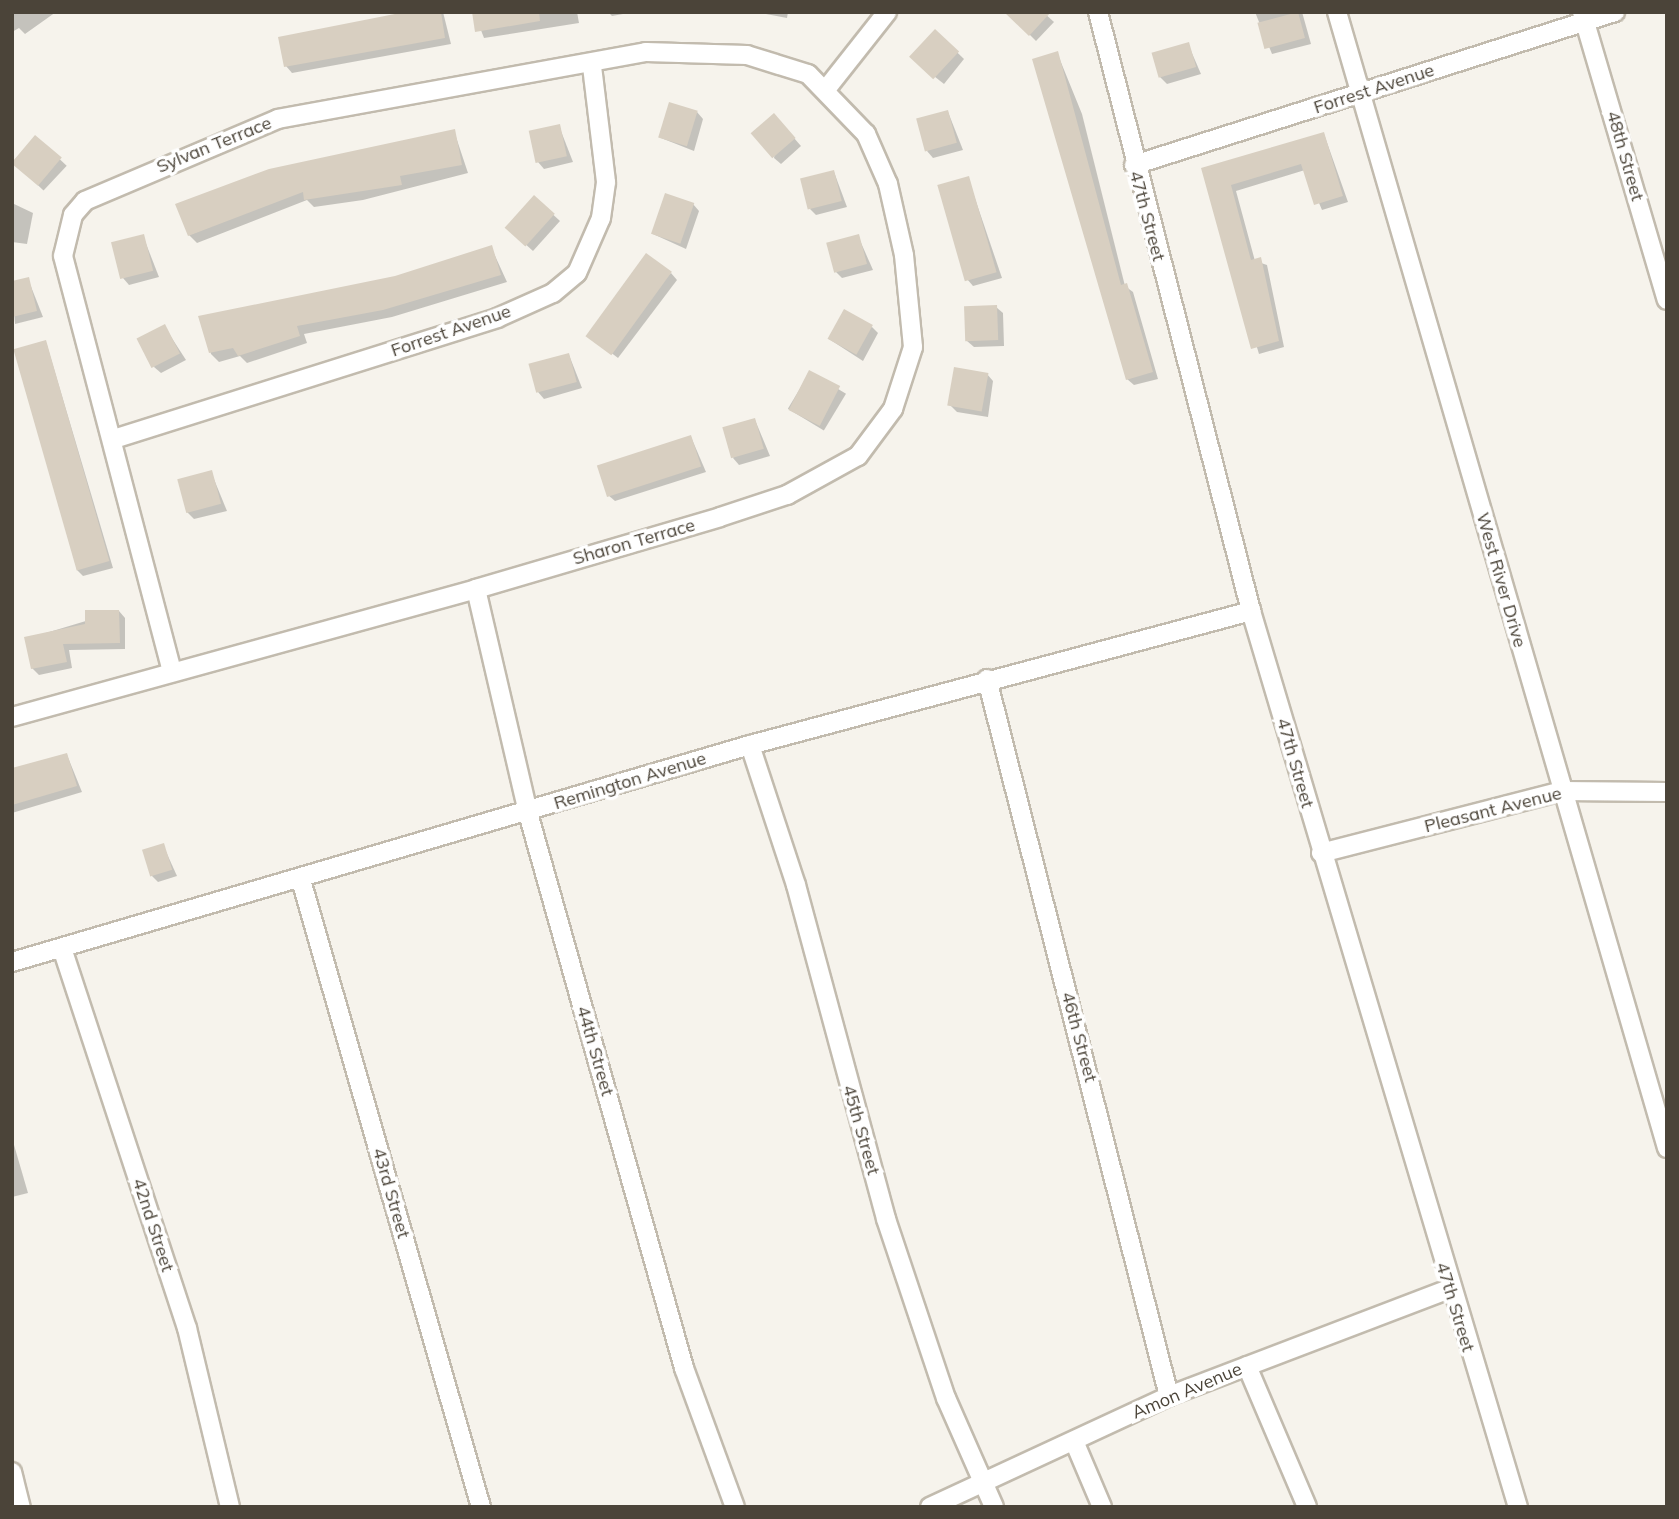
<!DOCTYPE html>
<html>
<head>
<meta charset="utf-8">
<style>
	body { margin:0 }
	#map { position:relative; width:1679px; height:1519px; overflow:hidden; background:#f6f3ec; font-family:Mulish,sans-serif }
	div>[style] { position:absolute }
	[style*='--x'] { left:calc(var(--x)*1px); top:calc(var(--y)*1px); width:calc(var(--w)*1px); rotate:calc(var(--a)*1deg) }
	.shadow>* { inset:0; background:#0003; transform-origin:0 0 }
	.building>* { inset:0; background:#d8cfc1; transform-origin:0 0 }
	.roads { filter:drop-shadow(2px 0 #c2bbae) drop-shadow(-2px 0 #c2bbae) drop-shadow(0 2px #c2bbae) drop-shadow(0 -2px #c2bbae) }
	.minor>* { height:18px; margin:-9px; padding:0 9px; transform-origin:9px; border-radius:9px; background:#fff }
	span { translate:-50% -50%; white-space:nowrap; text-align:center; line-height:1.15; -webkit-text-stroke:7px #fff; paint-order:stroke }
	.street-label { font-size:18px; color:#4b4439 }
	.frame { position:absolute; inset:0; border:14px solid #4b4439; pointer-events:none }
</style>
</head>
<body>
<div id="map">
	<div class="shadow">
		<div style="clip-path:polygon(12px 12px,56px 12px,25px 34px,19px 28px,12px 32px)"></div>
		<div style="clip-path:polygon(418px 12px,443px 12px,451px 44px,292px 73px,286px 66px)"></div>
		<div style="clip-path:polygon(474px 12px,577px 12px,579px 23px,484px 38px)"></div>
		<div style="clip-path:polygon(608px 12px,634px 12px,612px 16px)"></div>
		<div style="clip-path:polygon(755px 12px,788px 12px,787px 18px)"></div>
		<div style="clip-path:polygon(1007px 12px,1043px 12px,1054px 22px,1036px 41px)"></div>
		<div style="clip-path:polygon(1255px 12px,1302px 12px,1311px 44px,1272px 54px)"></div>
		<div style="clip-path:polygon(935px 31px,964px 59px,944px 84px,920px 65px)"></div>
		<div style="clip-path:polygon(1188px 44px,1201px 74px,1167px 84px,1160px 77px)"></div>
		<div style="clip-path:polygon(1058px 55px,1082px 114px,1125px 286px,1133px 292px,1158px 379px,1134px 385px,1127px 379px)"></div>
		<div style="clip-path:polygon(697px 112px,703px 119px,694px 151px,661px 138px)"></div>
		<div style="clip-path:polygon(948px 112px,963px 150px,933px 158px,927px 151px)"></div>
		<div style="clip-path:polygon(780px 122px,801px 146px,781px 164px,774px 158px)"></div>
		<div style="clip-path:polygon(559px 126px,573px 162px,544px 169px,538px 162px)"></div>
		<div style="clip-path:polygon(454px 131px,468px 173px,363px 200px,314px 207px,307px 200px,197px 243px,189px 235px)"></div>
		<div style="clip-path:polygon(1324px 134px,1348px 202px,1322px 210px,1305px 170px,1236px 191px,1255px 261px,1267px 265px,1284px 347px,1259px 354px,1203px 169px)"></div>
		<div style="left:36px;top:137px;width:42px;height:34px;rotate:43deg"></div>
		<div style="clip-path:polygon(834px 172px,847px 207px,816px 215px,810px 209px)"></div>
		<div style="clip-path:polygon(968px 178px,1002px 278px,973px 286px,967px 279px)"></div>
		<div style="clip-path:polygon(534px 197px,560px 221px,533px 251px,513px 233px)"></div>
		<div style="clip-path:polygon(12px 203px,33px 213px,27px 244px,12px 242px)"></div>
		<div style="clip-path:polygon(693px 204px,699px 211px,686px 249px,653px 234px)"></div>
		<div style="clip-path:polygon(143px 236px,159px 277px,129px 285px,123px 278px)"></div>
		<div style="clip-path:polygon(858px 236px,873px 270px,842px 278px,836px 272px)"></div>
		<div style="clip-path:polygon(491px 247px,507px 282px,392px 317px,304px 334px,307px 343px,247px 363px,240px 356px,219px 362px,211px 354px,200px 318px,395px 277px)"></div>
		<div style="clip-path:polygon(671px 273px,677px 280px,618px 358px,589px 336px)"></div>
		<div style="clip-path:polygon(28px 279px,43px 317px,15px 324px,12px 283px)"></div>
		<div style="clip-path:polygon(996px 307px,1003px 313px,1004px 346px,974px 347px,967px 341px)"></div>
		<div style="clip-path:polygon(164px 326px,186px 360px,161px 373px,154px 367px)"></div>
		<div style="clip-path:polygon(872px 327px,878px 333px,863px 361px,829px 339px)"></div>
		<div style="clip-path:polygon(46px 342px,113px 568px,83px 576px,77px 570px)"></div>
		<div style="clip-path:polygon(569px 355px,582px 388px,544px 399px,538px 392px)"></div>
		<div style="left:810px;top:372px;width:42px;height:43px;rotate:31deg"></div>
		<div style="clip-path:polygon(987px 374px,993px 381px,988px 417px,957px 412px,950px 405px)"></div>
		<div style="clip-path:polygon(755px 420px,770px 456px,739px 465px,733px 458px)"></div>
		<div style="clip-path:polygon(691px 437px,706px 472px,615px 501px,608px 495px)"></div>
		<div style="clip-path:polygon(211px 472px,227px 511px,194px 519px,187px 512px)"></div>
		<div style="clip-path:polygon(119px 611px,125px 618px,125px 649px,69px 650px,72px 668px,39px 675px,32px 668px,26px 639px)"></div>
		<div style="clip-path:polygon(67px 755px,82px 792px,12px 813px,12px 773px)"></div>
		<div style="clip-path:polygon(163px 845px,177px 876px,158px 882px,151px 875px)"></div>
		<div style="clip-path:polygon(12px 1138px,28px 1193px,12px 1197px)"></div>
	</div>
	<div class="building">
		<div style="clip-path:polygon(405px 12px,441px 12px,445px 38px,284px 67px,278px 37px)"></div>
		<div style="clip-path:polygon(472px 12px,539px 12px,540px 21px,475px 32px)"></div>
		<div style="clip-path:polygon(1004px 12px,1051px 12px,1029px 36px)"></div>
		<div style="left:1298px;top:12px;width:27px;height:42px;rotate:75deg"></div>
		<div style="left:935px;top:29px;width:33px;height:38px;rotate:43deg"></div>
		<div style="left:1189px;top:42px;width:26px;height:39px;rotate:74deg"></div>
		<div style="clip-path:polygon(1058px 51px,1121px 285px,1127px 283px,1153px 372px,1126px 380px,1032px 59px)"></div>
		<div style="left:669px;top:102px;width:30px;height:37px;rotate:17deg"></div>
		<div style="left:948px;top:110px;width:34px;height:33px;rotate:75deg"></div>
		<div style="left:774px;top:113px;width:33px;height:31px;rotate:49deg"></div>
		<div style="left:560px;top:124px;width:33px;height:32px;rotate:78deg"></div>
		<div style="clip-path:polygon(455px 129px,462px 165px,400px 176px,402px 185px,304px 200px,303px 192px,188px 236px,175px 204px,269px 169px)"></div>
		<div style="clip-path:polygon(1324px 132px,1343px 196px,1314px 205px,1301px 164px,1231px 185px,1251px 260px,1261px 257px,1279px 341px,1251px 349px,1201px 168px)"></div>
		<div style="left:35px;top:135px;width:35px;height:37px;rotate:40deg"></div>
		<div style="left:834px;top:170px;width:32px;height:35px;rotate:76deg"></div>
		<div style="left:969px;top:176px;width:100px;height:33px;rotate:74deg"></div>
		<div style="left:665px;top:193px;width:31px;height:43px;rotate:19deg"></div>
		<div style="left:534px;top:195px;width:28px;height:44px;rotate:42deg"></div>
		<div style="left:144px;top:234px;width:38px;height:34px;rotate:76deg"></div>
		<div style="left:859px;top:234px;width:31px;height:34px;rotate:75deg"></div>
		<div style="clip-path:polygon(492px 245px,501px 275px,383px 310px,297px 326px,300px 336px,238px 356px,233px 348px,209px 353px,198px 316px,395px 276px)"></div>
		<div style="left:646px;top:253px;width:32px;height:103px;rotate:36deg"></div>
		<div style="clip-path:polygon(29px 277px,37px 311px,12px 317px,12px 281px)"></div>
		<div style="left:997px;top:305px;width:35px;height:33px;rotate:88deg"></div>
		<div style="left:844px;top:309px;width:33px;height:34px;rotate:29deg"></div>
		<div style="left:165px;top:324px;width:33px;height:32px;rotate:63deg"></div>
		<div style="left:46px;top:340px;width:230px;height:34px;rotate:74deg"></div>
		<div style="left:569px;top:353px;width:30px;height:42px;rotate:75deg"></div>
		<div style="left:954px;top:367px;width:35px;height:39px;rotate:10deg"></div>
		<div style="left:809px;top:370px;width:35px;height:45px;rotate:27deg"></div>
		<div style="left:755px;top:418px;width:32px;height:34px;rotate:74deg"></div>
		<div style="left:691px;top:435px;width:33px;height:99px;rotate:72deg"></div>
		<div style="left:212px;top:470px;width:35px;height:36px;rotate:75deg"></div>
		<div style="clip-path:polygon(85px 610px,119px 610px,120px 643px,63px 644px,67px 662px,31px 669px,24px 637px,85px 624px)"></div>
		<div style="clip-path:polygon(67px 753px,77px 786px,12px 805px,12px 768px)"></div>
		<div style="left:164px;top:843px;width:28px;height:23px;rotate:73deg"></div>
	</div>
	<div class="roads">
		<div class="minor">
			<div style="--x:1098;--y:12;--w:618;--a:75.67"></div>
			<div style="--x:1251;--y:611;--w:935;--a:73.41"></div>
			<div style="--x:1337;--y:12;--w:1183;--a:73.8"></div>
			<div style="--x:1582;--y:12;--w:300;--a:73.6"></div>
			<div style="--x:827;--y:88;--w:97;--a:-51.7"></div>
			<div style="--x:1134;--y:165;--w:505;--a:-17.65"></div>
			<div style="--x:114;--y:439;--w:402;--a:-17.5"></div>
			<div style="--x:497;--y:318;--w:61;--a:-24.1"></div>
			<div style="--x:553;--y:293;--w:31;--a:-40"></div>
			<div style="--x:577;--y:273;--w:60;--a:-66.4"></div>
			<div style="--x:601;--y:218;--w:36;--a:-82"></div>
			<div style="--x:606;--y:182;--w:117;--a:-96.9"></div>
			<div style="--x:476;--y:589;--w:230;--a:76.9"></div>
			<div style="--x:528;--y:813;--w:577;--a:74.3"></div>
			<div style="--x:684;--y:1368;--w:148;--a:69.9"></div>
			<div style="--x:987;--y:679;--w:740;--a:75.76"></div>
			<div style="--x:12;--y:717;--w:481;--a:-15.4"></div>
			<div style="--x:476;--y:589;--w:254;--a:-16.4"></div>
			<div style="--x:720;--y:517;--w:71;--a:-18.2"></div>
			<div style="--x:787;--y:495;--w:81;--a:-28.8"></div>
			<div style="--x:858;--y:456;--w:59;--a:-53.3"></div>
			<div style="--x:893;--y:409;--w:65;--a:-72.1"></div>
			<div style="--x:913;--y:347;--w:92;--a:-95.6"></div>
			<div style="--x:904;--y:255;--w:73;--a:-102.7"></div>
			<div style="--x:888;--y:184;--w:55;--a:-113.7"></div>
			<div style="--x:866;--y:134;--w:83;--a:-134"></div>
			<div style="--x:808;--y:74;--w:64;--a:-162.7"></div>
			<div style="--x:747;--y:55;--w:101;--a:-178.3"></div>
			<div style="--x:646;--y:52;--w:374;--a:169.7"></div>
			<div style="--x:278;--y:119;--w:210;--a:157"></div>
			<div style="--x:85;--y:201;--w:18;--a:131"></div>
			<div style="--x:73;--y:215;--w:42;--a:103.7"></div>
			<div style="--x:63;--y:256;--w:430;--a:75.3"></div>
			<div style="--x:750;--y:745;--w:147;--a:71.8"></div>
			<div style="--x:796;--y:885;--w:346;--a:74.9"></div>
			<div style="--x:886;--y:1219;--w:189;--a:71.5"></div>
			<div style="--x:946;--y:1398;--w:119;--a:66.2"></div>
			<div style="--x:1321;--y:853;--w:249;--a:-14.4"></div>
			<div style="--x:1562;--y:791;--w:105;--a:0.5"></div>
			<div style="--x:301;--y:880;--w:652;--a:73.98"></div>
			<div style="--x:62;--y:948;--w:400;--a:71.8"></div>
			<div style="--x:187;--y:1328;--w:184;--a:76.5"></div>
			<div style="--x:12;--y:962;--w:769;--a:-16.39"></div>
			<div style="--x:750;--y:745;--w:519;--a:-14.97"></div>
			<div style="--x:1247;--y:1366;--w:153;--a:66.9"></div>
			<div style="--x:1074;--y:1441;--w:72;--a:67"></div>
			<div style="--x:12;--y:1472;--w:36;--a:76"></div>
			<div style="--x:930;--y:1507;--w:264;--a:-24.9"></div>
			<div style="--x:1169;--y:1396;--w:300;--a:-20.9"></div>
		</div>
	</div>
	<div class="street-label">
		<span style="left:1374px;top:89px;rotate:-18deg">Forrest Avenue</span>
		<span style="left:214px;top:145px;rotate:-22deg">Sylvan Terrace</span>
		<span style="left:1625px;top:156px;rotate:74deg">48th Street</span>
		<span style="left:1147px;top:216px;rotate:75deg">47th Street</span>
		<span style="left:451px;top:331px;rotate:-19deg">Forrest Avenue</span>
		<span style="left:634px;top:542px;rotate:-16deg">Sharon Terrace</span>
		<span style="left:1501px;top:580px;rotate:74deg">West River Drive</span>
		<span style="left:1295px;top:763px;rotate:74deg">47th Street</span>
		<span style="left:630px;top:781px;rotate:-17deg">Remington Avenue</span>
		<span style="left:1493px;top:810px;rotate:-14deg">Pleasant Avenue</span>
		<span style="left:1079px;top:1037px;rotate:75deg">46th Street</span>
		<span style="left:595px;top:1051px;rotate:74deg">44th Street</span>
		<span style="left:861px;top:1130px;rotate:74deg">45th Street</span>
		<span style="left:391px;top:1193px;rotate:74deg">43rd Street</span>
		<span style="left:153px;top:1225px;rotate:72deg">42nd Street</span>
		<span style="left:1455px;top:1307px;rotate:73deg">47th Street</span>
		<span style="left:1187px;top:1391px;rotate:-23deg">Amon Avenue</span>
	</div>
	<div class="frame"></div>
</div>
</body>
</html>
